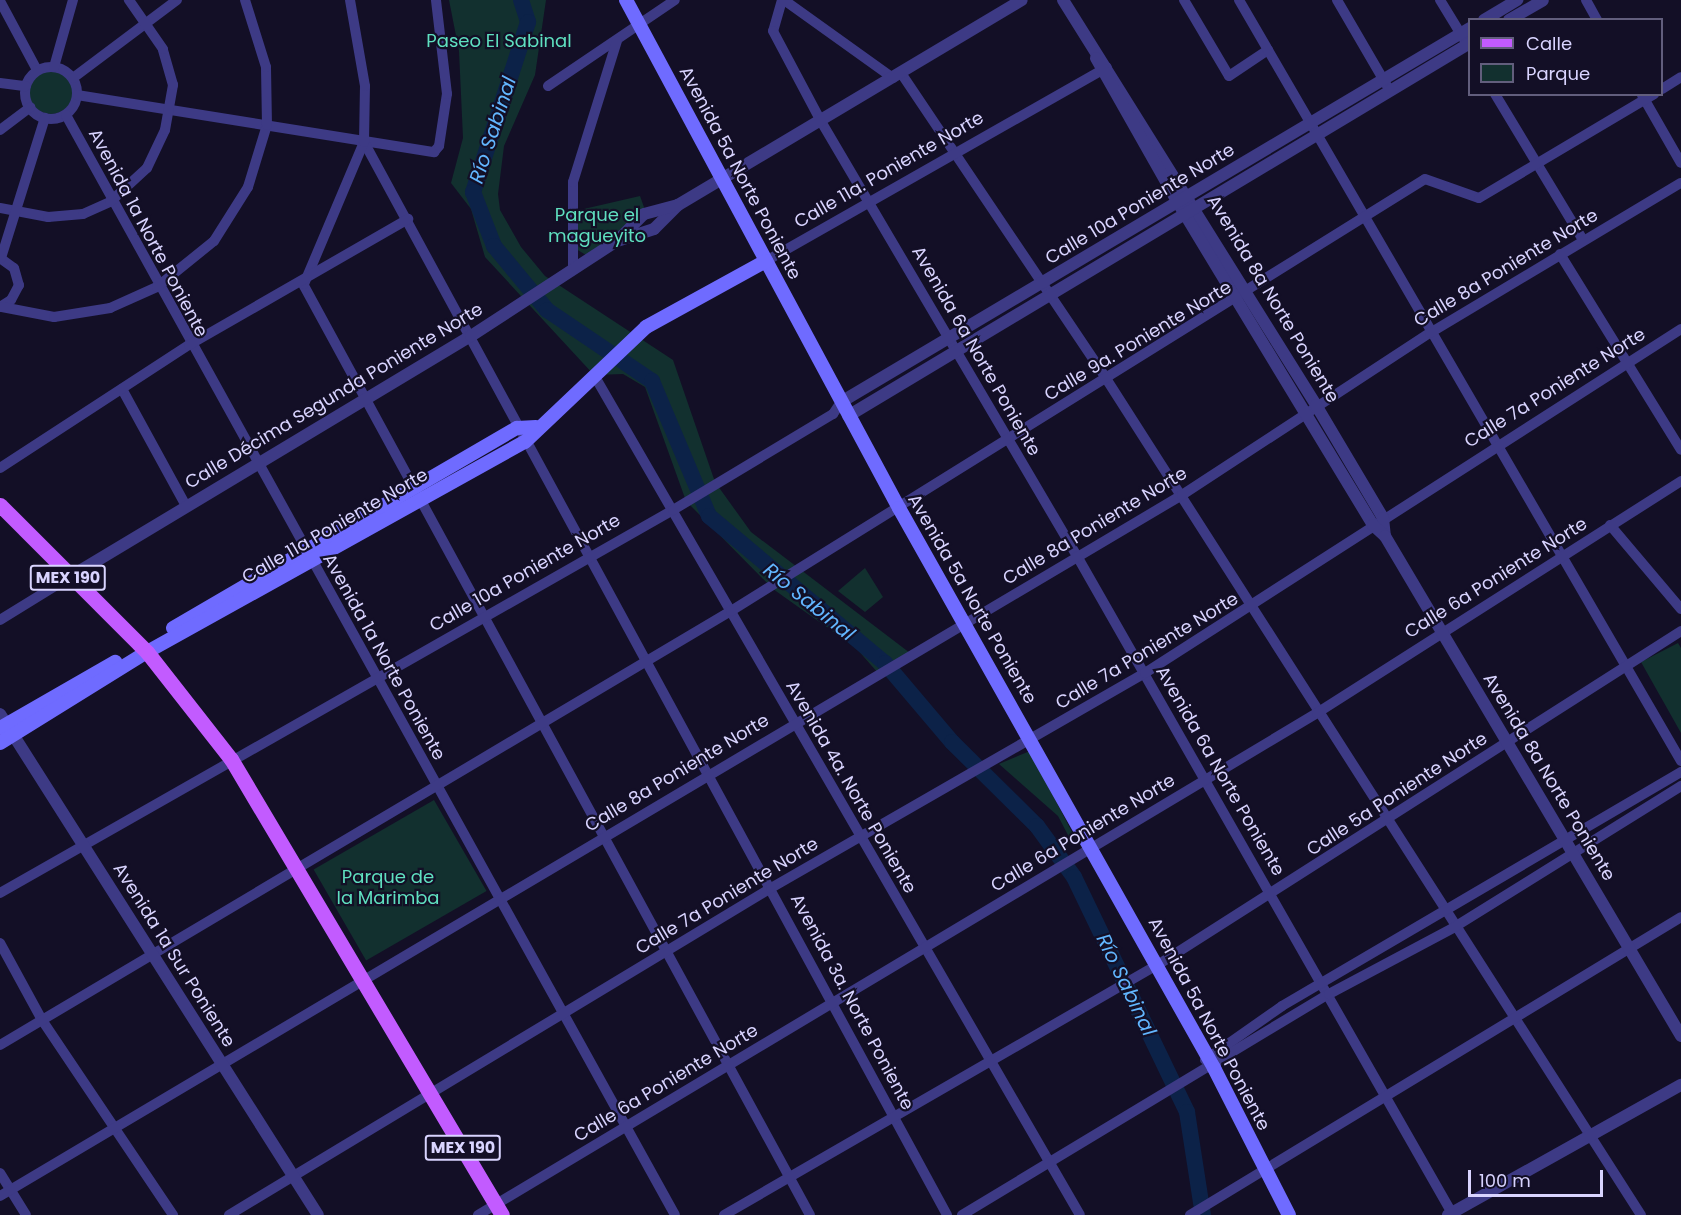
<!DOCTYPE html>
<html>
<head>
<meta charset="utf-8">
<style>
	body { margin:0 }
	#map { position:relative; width:1681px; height:1215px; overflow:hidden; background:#130f26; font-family:Poppins,sans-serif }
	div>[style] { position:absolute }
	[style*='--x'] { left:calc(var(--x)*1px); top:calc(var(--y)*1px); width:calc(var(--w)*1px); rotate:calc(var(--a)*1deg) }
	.green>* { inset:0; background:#12302f; transform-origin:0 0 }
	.round { border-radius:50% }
	.river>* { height:16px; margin:-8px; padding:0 8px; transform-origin:8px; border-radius:8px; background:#0c2248 }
	.minor>* { height:10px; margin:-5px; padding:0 5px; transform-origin:5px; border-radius:5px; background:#3d3a85 }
	.minor>.ring { margin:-5px; padding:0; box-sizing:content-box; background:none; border:10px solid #3d3a85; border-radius:50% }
	.tertiary>* { height:12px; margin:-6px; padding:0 6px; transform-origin:6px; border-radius:6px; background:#3d3a85 }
	.secondary>* { height:14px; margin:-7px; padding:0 7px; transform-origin:7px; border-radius:7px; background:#6f6bff }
	.primary>* { height:15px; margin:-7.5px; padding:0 7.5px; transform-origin:7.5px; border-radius:7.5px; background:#c25bff }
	span { translate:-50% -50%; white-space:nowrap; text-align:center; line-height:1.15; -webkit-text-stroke:4.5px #130f26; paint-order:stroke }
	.shield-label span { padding:2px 4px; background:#130f26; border:2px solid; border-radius:4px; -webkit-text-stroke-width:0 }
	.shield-label { font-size:16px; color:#d9d4ff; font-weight:700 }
	.park-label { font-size:18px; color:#5fe0c0 }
	.street-label { font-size:18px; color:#d9d4ff }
	.water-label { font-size:20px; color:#62b6ff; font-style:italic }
	.legend { position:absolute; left:1468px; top:18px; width:195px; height:78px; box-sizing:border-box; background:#130f26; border:2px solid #625e7d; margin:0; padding:8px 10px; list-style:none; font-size:18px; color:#d9d4ff }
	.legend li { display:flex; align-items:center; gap:12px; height:30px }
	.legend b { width:30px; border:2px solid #625e7d }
	.scale { position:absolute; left:1468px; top:1170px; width:135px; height:27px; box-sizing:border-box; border:3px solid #d9d4ff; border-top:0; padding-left:8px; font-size:18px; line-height:21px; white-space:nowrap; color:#d9d4ff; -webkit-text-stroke:4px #130f26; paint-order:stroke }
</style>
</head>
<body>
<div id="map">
	<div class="green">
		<div style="clip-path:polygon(449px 0,546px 0,535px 75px,504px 146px,498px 194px,500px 210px,521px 247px,545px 276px,673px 360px,715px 482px,751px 532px,910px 653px,878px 673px,856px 648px,773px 589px,686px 501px,645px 387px,623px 374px,594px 375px,485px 257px,471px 209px,451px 183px,463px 138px,459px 51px)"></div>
		<div class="round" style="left:29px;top:70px;width:44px;height:44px"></div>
		<div style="clip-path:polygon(640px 196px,645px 210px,616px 238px,586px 255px,576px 249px,575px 211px)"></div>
		<div style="clip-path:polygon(865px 568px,883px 597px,865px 612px,838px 591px)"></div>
		<div style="clip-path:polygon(1678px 643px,1681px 648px,1681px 733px,1641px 662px)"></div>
		<div style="clip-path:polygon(1030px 751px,1074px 836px,1069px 837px,1058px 816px,999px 764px)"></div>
		<div style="left:434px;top:800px;width:105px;height:139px;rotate:60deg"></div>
	</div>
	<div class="river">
		<div style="--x:521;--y:0;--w:23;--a:72"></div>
		<div style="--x:528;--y:22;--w:179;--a:107.9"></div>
		<div style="--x:473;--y:192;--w:58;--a:68.7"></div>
		<div style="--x:494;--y:246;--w:83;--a:50.4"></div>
		<div style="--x:547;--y:310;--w:127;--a:34.1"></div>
		<div style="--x:652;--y:381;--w:147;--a:67.1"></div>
		<div style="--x:709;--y:516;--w:229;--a:39.9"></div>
		<div style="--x:885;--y:663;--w:104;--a:49.7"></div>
		<div style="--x:952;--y:742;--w:120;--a:44.7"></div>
		<div style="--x:1037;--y:826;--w:63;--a:54"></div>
		<div style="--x:1074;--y:877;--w:261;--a:64.3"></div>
		<div style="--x:1187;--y:1112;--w:104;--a:81.2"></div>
	</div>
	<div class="minor">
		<div style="--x:782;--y:0;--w:32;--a:106"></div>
		<div style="--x:773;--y:31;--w:104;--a:62"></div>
		<div style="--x:822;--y:123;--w:503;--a:59.51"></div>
		<div style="--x:1077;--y:556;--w:759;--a:60.29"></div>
		<div style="--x:784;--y:0;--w:134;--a:35.6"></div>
		<div style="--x:1184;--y:0;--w:88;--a:59.4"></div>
		<div style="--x:1229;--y:76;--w:47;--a:-33.7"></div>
		<div style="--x:1239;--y:0;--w:880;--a:59.85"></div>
		<div style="--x:1337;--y:0;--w:99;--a:59.8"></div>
		<div style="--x:1440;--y:0;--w:48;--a:58.6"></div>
		<div style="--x:1586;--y:0;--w:23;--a:61"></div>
		<div style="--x:0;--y:1;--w:78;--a:61.8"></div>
		<div class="ring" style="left:25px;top:67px;width:42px;height:42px"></div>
		<div style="--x:54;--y:67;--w:70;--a:-74.2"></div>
		<div style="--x:901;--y:73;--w:370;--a:56.1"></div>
		<div style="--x:1107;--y:380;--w:991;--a:57.4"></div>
		<div style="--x:73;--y:78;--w:130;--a:-36.9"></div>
		<div style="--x:0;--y:83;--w:26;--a:7"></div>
		<div style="--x:548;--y:86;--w:153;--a:-34.1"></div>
		<div style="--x:1662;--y:89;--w:22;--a:-32"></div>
		<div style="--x:1495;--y:94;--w:170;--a:58.9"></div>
		<div style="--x:77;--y:95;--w:362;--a:9.1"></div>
		<div style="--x:434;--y:152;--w:8;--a:-50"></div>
		<div style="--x:439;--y:146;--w:53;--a:-81.3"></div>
		<div style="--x:447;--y:94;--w:95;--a:-96.7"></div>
		<div style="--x:1642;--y:95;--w:78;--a:60.2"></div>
		<div style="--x:66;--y:115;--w:1257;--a:61.03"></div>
		<div style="--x:0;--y:130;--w:38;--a:-37"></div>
		<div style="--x:364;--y:142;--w:1221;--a:61.48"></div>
		<div style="--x:0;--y:208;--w:49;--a:10.6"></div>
		<div style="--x:48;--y:217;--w:35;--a:-5"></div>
		<div style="--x:83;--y:214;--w:30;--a:-24"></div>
		<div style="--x:110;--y:202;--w:50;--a:-42.6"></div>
		<div style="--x:147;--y:168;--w:42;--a:-64.7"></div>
		<div style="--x:165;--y:130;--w:46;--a:-79.9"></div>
		<div style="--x:173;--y:85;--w:37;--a:-106"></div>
		<div style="--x:163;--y:49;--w:60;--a:-124.8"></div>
		<div style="--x:1560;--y:254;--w:230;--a:58.3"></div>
		<div style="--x:0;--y:258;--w:17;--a:36"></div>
		<div style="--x:14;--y:268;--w:18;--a:74"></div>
		<div style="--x:19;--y:285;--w:17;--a:118"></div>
		<div style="--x:11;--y:300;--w:13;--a:148"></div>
		<div style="--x:1;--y:258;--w:147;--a:-72.6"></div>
		<div style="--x:766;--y:261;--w:392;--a:-29.6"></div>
		<div style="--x:573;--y:269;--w:87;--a:-90"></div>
		<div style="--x:573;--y:182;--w:148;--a:-72.7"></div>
		<div style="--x:303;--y:284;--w:1060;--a:61.43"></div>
		<div style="--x:304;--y:284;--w:154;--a:-67.1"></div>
		<div style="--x:364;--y:142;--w:56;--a:-89"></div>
		<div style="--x:365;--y:86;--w:87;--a:-99.9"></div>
		<div style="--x:2;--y:307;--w:53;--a:10.9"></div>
		<div style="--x:54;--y:317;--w:57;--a:-9.1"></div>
		<div style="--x:110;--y:308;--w:51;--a:-24.1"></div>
		<div style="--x:157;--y:287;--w:73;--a:-38.9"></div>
		<div style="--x:214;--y:241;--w:64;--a:-57.8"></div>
		<div style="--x:248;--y:187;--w:65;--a:-73"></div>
		<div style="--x:267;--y:125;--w:58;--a:-91"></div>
		<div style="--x:266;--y:67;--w:70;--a:-107.4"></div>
		<div style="--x:594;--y:375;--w:970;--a:59.95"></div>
		<div style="--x:122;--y:389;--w:133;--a:61.3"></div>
		<div style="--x:0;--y:468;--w:225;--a:-33.1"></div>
		<div style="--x:189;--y:345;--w:253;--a:-29.9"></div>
		<div style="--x:1610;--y:525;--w:110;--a:49.8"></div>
		<div style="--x:0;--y:620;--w:80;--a:-31.7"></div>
		<div style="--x:0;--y:893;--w:774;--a:-29.64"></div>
		<div style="--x:673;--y:510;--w:187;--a:-31"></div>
		<div style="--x:833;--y:414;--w:14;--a:-56"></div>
		<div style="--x:0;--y:943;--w:88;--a:61.4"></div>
		<div style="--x:42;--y:1020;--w:235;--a:56.1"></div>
		<div style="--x:0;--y:1045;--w:850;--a:-30.7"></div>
		<div style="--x:731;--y:611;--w:817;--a:-31.9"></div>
		<div style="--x:1425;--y:179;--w:57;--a:19.4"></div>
		<div style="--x:1479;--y:198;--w:204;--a:-30.7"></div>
		<div style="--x:1205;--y:1060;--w:94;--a:-35"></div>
		<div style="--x:1282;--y:1006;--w:463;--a:-30.4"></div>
		<div style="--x:0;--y:1173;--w:49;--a:58.2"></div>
		<div style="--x:0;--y:1196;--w:1374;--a:-30.67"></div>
		<div style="--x:1182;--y:495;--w:296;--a:-33.2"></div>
		<div style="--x:1430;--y:333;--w:292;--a:-30.9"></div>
		<div style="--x:229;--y:1215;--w:633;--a:-31.1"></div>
		<div style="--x:771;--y:888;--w:431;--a:-29.9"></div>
		<div style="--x:1145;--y:673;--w:637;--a:-32.69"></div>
		<div style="--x:478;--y:1215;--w:978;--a:-30.89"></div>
		<div style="--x:1317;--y:713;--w:432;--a:-32.5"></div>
		<div style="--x:724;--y:1215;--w:499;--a:-30"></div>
		<div style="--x:1156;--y:966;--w:623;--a:-32.54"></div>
		<div style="--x:962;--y:1215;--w:428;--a:-31.1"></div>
		<div style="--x:1329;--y:994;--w:140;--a:-28"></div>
		<div style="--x:1453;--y:928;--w:269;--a:-31.9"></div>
		<div style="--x:1190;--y:1215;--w:574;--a:-31.25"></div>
	</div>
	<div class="tertiary">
		<div style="--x:1063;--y:0;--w:478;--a:58"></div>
		<div style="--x:1316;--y:405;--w:131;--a:59.3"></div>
		<div style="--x:1383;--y:518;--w:18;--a:84"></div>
		<div style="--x:1484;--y:20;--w:39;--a:-31"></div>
		<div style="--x:1509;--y:20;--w:39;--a:-30"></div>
		<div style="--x:1096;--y:58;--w:167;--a:60.5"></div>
		<div style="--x:1178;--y:203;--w:376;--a:58.8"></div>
		<div style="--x:1373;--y:525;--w:16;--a:43"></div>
		<div style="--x:1385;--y:536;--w:581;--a:59.37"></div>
		<div style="--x:617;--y:241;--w:39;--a:-18"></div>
		<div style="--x:654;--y:229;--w:34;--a:-45"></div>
		<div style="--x:678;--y:205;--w:400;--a:-30.8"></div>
		<div style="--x:841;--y:402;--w:732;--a:-30.74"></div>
		<div style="--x:848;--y:416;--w:725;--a:-30.95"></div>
		<div style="--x:68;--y:578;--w:470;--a:-31"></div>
		<div style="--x:471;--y:336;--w:174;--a:-33.1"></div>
		<div style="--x:617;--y:241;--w:38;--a:-45"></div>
		<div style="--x:644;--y:214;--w:35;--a:-15"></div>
		<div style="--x:0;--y:714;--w:593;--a:57.6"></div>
		<div style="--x:1448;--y:1215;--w:267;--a:-29.2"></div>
	</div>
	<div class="secondary">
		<div style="--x:626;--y:0;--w:577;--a:61.75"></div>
		<div style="--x:899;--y:508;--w:643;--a:60.64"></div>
		<div style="--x:1214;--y:1068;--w:165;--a:63"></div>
		<div style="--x:173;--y:628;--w:398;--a:-30.2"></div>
		<div style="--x:517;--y:428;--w:19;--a:-3"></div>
		<div style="--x:0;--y:728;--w:133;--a:-29.9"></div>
		<div style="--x:0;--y:743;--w:173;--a:-31.8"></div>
		<div style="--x:147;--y:652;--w:432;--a:-29.1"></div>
		<div style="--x:525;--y:442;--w:167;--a:-43.5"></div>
		<div style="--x:646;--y:327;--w:137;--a:-28.8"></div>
	</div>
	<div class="primary">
		<div style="--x:0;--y:505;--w:208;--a:45"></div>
		<div style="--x:147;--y:652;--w:136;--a:51.9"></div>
		<div style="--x:231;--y:759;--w:530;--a:59.28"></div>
	</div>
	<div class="shield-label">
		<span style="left:68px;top:578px">MEX 190</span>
		<span style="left:463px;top:1148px">MEX 190</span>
	</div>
	<div class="park-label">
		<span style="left:499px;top:41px">Paseo El Sabinal</span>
		<span style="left:597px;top:226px">Parque el<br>magueyito</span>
		<span style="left:388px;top:888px">Parque de<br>la Marimba</span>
	</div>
	<div class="street-label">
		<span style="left:889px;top:170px;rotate:-30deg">Calle 11a. Poniente Norte</span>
		<span style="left:740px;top:173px;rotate:62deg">Avenida 5a Norte Poniente</span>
		<span style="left:1140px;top:204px;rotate:-31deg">Calle 10a Poniente Norte</span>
		<span style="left:148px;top:233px;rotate:62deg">Avenida 1a Norte Poniente</span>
		<span style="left:1506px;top:268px;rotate:-31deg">Calle 8a Poniente Norte</span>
		<span style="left:1273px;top:299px;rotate:59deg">Avenida 8a Norte Poniente</span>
		<span style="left:1138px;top:341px;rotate:-31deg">Calle 9a. Poniente Norte</span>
		<span style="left:976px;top:351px;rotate:60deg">Avenida 6a Norte Poniente</span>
		<span style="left:1555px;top:388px;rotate:-32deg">Calle 7a Poniente Norte</span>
		<span style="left:334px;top:396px;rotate:-31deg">Calle Décima Segunda Poniente Norte</span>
		<span style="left:335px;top:526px;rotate:-30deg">Calle 11a Poniente Norte</span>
		<span style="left:1095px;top:526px;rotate:-31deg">Calle 8a Poniente Norte</span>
		<span style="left:525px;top:573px;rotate:-30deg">Calle 10a Poniente Norte</span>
		<span style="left:1496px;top:578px;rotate:-32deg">Calle 6a Poniente Norte</span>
		<span style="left:972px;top:599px;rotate:60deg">Avenida 5a Norte Poniente</span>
		<span style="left:1147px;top:651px;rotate:-31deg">Calle 7a Poniente Norte</span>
		<span style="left:384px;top:657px;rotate:61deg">Avenida 1a Norte Poniente</span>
		<span style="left:1220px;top:771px;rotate:60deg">Avenida 6a Norte Poniente</span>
		<span style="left:677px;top:773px;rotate:-31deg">Calle 8a Poniente Norte</span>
		<span style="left:1549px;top:777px;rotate:59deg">Avenida 8a Norte Poniente</span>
		<span style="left:851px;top:787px;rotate:60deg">Avenida 4a. Norte Poniente</span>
		<span style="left:1397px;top:794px;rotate:-33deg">Calle 5a Poniente Norte</span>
		<span style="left:1083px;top:833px;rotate:-31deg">Calle 6a Poniente Norte</span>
		<span style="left:727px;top:896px;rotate:-31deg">Calle 7a Poniente Norte</span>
		<span style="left:174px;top:955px;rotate:58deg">Avenida 1a Sur Poniente</span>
		<span style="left:852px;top:1002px;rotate:62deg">Avenida 3a. Norte Poniente</span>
		<span style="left:1209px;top:1024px;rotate:62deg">Avenida 5a Norte Poniente</span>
		<span style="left:666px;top:1083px;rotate:-31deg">Calle 6a Poniente Norte</span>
	</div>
	<div class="water-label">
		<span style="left:493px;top:130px;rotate:-72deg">Río Sabinal</span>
		<span style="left:809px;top:602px;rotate:39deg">Río Sabinal</span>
		<span style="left:1126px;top:985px;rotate:64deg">Río Sabinal</span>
	</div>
	<ul class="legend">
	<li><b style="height:8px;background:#c25bff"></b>Calle</li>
	<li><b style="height:16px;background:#12302f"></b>Parque</li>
	</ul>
	<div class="scale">100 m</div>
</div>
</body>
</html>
